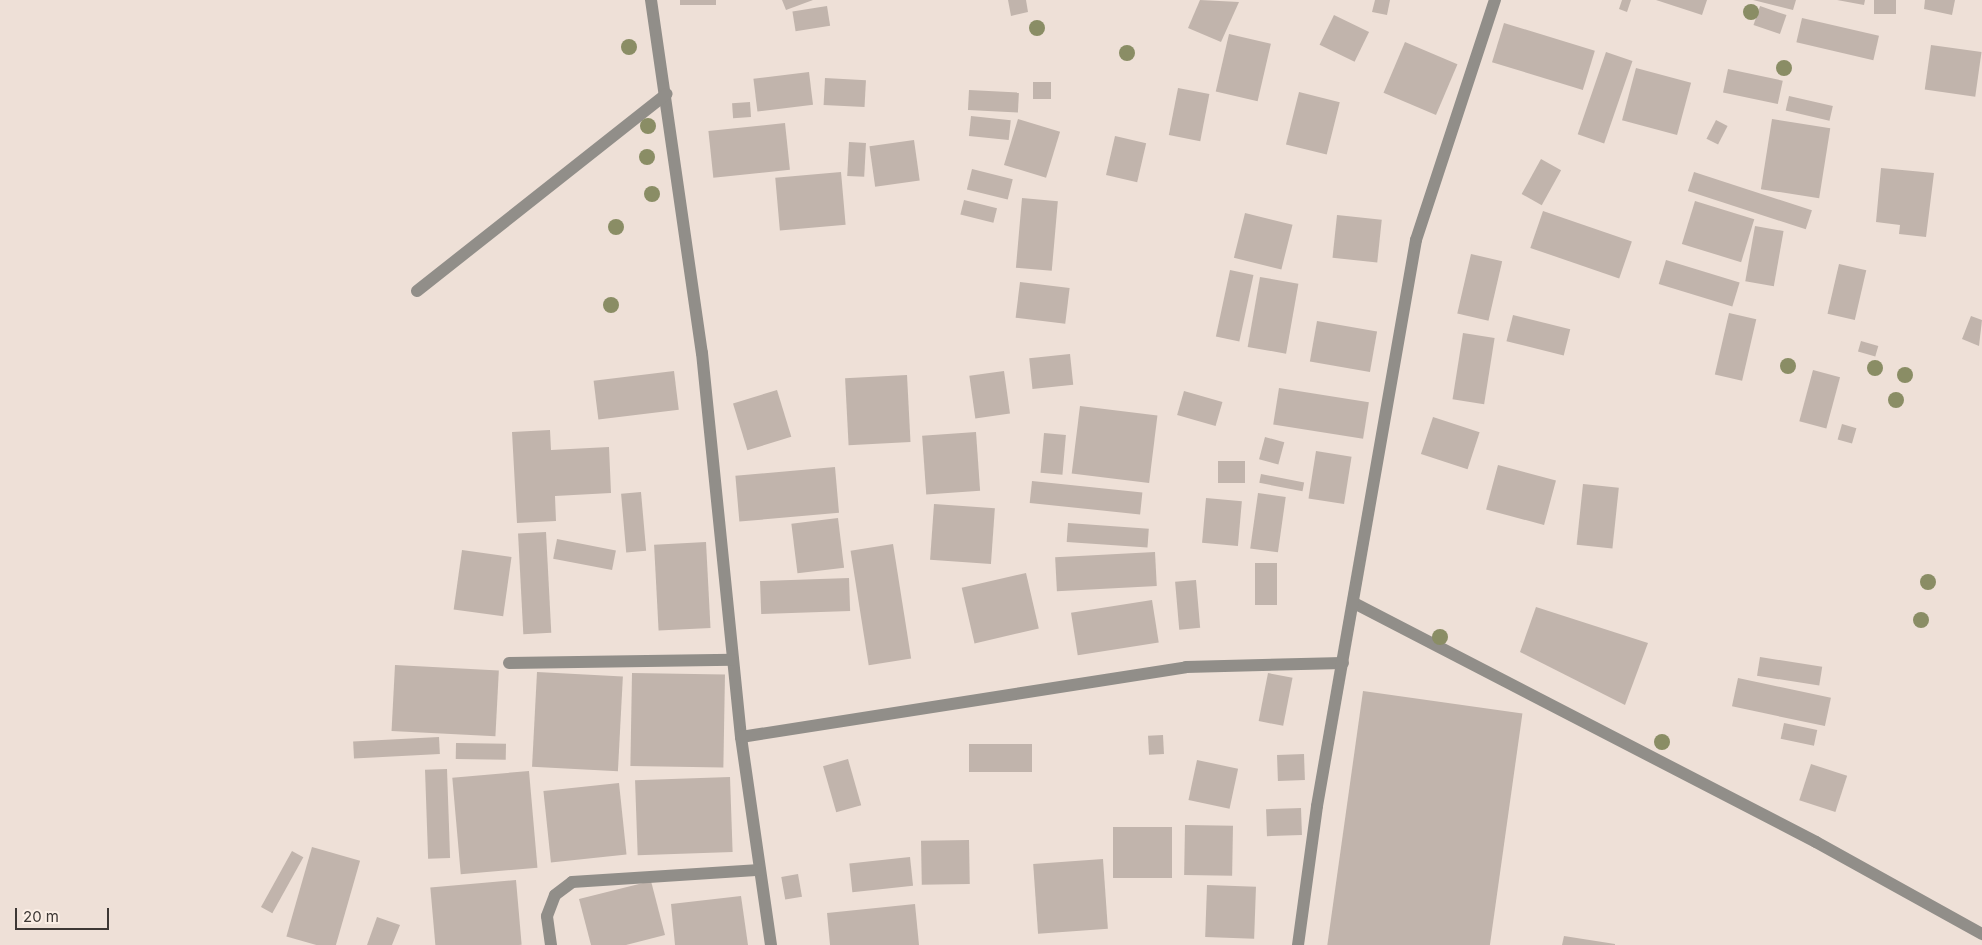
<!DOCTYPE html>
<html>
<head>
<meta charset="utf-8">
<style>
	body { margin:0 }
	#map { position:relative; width:1982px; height:945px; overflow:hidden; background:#eee0d7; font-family:Inter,sans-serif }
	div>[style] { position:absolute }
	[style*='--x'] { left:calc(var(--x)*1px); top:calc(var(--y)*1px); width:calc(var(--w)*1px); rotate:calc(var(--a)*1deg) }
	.building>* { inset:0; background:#c1b4ac; transform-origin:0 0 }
	.minor>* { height:12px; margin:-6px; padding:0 6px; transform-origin:6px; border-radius:6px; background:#918e89 }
	.trees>* { width:16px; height:16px; margin:-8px; border-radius:50%; background:#8a8d65 }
	span { translate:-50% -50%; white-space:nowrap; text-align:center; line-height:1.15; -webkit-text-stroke:4px #fbeee5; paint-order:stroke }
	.scale { position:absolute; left:15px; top:908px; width:94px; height:22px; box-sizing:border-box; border:2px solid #3d3734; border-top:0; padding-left:6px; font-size:15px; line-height:18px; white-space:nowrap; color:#3d3734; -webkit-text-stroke:4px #fbeee5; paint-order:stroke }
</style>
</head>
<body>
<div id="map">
	<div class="building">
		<div style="left:680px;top:0;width:36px;height:5px"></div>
		<div style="clip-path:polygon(782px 0,813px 0,786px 10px)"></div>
		<div style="clip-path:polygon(1008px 0,1026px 0,1028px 12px,1011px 16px)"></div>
		<div style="clip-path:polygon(1200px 0,1239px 2px,1221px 42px,1188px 28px)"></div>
		<div style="clip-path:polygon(1375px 0,1390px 0,1387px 15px,1372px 12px)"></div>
		<div style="clip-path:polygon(1622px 0,1631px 0,1627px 12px,1619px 9px)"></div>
		<div style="clip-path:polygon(1656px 0,1707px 0,1702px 15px)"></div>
		<div style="clip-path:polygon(1753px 0,1796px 0,1793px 10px)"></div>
		<div style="clip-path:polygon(1837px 0,1865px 0,1864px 5px)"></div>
		<div style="left:1874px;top:0;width:22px;height:14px"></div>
		<div style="clip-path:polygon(1925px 0,1955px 0,1952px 15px,1924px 9px)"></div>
		<div style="left:827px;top:6px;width:20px;height:35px;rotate:81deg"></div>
		<div style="left:1760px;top:6px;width:28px;height:20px;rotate:19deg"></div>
		<div style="left:1334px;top:15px;width:39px;height:33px;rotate:26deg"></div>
		<div style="left:1802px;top:18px;width:79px;height:25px;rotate:13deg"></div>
		<div style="left:1504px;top:23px;width:95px;height:41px;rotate:17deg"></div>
		<div style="left:1229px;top:34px;width:43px;height:59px;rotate:13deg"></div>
		<div style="left:1405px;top:42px;width:57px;height:55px;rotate:23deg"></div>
		<div style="left:1931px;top:45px;width:51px;height:45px;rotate:8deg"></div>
		<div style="left:1606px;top:52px;width:28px;height:87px;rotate:19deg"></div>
		<div style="left:1636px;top:68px;width:57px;height:54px;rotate:15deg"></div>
		<div style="left:1728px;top:69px;width:56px;height:24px;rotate:12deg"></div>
		<div style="left:809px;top:72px;width:33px;height:56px;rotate:83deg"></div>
		<div style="left:825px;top:78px;width:41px;height:27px;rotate:3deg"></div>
		<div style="left:1033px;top:82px;width:18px;height:17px"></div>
		<div style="left:1178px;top:88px;width:32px;height:48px;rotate:11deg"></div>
		<div style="left:969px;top:90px;width:50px;height:20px;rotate:3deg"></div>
		<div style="left:1299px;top:92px;width:42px;height:54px;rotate:14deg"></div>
		<div style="left:1789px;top:96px;width:45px;height:15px;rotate:13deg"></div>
		<div style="left:750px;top:102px;width:15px;height:18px;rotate:86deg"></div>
		<div style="left:971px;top:116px;width:40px;height:20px;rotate:6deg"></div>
		<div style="left:1018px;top:119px;width:44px;height:48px;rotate:17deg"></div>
		<div style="left:1772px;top:119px;width:59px;height:71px;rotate:9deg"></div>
		<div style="left:1716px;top:120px;width:13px;height:21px;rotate:27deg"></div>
		<div style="left:785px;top:123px;width:47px;height:77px;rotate:84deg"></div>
		<div style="left:1115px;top:136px;width:32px;height:40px;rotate:13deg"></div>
		<div style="left:914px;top:140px;width:41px;height:45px;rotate:82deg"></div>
		<div style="left:849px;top:142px;width:17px;height:34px;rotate:3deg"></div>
		<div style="left:1541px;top:159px;width:23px;height:40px;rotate:29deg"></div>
		<div style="clip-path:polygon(1881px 168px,1934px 173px,1926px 237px,1899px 234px,1900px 225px,1876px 222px)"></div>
		<div style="left:972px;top:169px;width:42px;height:21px;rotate:14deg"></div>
		<div style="left:841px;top:172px;width:53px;height:66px;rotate:85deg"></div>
		<div style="left:1694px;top:172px;width:124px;height:20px;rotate:18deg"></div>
		<div style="left:1022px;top:198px;width:36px;height:70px;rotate:5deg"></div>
		<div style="left:964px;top:200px;width:34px;height:15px;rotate:14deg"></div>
		<div style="left:1695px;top:201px;width:62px;height:45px;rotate:17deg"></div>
		<div style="left:1543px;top:211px;width:94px;height:39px;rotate:19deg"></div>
		<div style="left:1245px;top:213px;width:49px;height:46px;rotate:14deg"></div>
		<div style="left:1337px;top:215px;width:45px;height:43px;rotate:6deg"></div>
		<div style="left:1755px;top:226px;width:29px;height:56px;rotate:10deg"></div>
		<div style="left:1471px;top:254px;width:32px;height:61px;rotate:13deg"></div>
		<div style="left:1666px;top:260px;width:77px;height:25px;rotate:17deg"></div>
		<div style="left:1839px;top:264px;width:28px;height:51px;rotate:13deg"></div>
		<div style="left:1230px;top:270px;width:24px;height:68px;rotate:12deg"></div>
		<div style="left:1260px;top:277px;width:39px;height:71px;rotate:10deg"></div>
		<div style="left:1020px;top:282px;width:50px;height:36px;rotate:7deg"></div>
		<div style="left:1729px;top:313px;width:28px;height:63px;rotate:13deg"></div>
		<div style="left:1513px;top:315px;width:59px;height:27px;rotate:14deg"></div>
		<div style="clip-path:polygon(1971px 316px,1982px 320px,1979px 346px,1962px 339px)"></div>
		<div style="left:1317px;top:321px;width:61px;height:41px;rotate:10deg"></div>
		<div style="left:1463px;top:333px;width:32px;height:67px;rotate:9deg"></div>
		<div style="left:1861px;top:341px;width:18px;height:11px;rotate:16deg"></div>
		<div style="left:1070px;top:354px;width:31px;height:41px;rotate:84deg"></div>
		<div style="left:1813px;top:370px;width:28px;height:53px;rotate:15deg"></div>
		<div style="left:674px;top:371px;width:39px;height:81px;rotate:83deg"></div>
		<div style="left:1004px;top:371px;width:43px;height:35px;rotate:82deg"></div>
		<div style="left:907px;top:375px;width:67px;height:62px;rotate:87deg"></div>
		<div style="left:1279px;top:388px;width:91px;height:37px;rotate:9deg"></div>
		<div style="left:777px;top:390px;width:49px;height:46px;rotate:73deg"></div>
		<div style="left:1184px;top:391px;width:40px;height:25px;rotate:16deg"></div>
		<div style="left:1080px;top:406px;width:78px;height:68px;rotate:7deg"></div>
		<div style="left:1433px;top:417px;width:49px;height:39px;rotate:18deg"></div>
		<div style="left:1842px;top:424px;width:15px;height:16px;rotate:16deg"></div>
		<div style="clip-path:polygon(550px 430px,551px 450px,609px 447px,611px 493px,555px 496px,556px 521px,517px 523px,512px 432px)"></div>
		<div style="left:976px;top:432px;width:59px;height:54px;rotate:86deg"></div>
		<div style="left:1044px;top:433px;width:22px;height:40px;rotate:5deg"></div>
		<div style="left:1265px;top:437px;width:20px;height:23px;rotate:15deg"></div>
		<div style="left:1316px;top:451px;width:36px;height:48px;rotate:9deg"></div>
		<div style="left:1245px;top:461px;width:22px;height:27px;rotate:90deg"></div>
		<div style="left:1498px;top:465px;width:60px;height:46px;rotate:15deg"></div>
		<div style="left:835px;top:467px;width:46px;height:100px;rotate:85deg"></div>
		<div style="left:1261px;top:474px;width:44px;height:9px;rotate:11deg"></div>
		<div style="left:1032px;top:481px;width:111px;height:22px;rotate:6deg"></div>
		<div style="left:1583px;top:484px;width:36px;height:61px;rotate:6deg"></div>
		<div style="left:641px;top:492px;width:59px;height:20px;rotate:85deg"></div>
		<div style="left:1258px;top:493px;width:28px;height:56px;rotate:8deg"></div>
		<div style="left:1206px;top:498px;width:36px;height:45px;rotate:5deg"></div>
		<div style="left:934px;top:504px;width:61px;height:56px;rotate:4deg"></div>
		<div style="left:838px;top:518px;width:50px;height:47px;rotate:83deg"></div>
		<div style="left:1068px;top:523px;width:81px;height:19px;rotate:4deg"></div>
		<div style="left:546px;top:532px;width:101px;height:28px;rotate:87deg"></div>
		<div style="left:557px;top:539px;width:60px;height:20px;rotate:11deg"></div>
		<div style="left:706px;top:542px;width:86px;height:52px;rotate:87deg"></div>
		<div style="left:893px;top:544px;width:116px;height:43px;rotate:81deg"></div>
		<div style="left:462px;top:550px;width:50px;height:60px;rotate:8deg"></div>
		<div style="left:1155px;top:552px;width:34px;height:100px;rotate:87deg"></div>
		<div style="left:1255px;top:563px;width:22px;height:42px"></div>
		<div style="left:1026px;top:573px;width:57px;height:66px;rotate:77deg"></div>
		<div style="left:849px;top:578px;width:33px;height:89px;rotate:88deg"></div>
		<div style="left:1196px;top:580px;width:48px;height:21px;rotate:85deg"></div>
		<div style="left:1152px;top:600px;width:43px;height:82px;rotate:81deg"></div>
		<div style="clip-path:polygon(1536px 607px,1648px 643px,1625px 705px,1520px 652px)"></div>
		<div style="left:1760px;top:657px;width:63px;height:19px;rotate:9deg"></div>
		<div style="left:395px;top:665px;width:104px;height:66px;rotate:3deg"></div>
		<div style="left:537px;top:672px;width:86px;height:95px;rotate:3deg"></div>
		<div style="left:632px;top:673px;width:93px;height:93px;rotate:1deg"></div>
		<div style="left:1268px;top:673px;width:25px;height:49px;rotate:11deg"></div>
		<div style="left:1738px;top:678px;width:95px;height:29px;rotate:12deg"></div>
		<div style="left:1363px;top:691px;width:161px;height:257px;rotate:8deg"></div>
		<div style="left:1784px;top:723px;width:34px;height:16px;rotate:12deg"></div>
		<div style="left:1163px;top:735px;width:19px;height:15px;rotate:87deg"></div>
		<div style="left:439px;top:737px;width:17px;height:86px;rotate:87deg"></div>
		<div style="left:456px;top:743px;width:50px;height:16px;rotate:1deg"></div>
		<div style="left:969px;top:744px;width:63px;height:28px"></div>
		<div style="left:1304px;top:754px;width:26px;height:27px;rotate:88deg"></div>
		<div style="left:848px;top:759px;width:48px;height:26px;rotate:74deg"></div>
		<div style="left:1197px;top:760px;width:42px;height:41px;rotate:12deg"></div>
		<div style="left:1811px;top:764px;width:38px;height:38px;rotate:18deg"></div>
		<div style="left:447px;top:769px;width:89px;height:22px;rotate:88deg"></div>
		<div style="left:529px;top:771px;width:97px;height:77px;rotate:85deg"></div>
		<div style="left:730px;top:777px;width:75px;height:95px;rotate:88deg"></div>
		<div style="left:619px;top:783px;width:72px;height:76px;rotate:84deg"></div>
		<div style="left:1301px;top:808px;width:27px;height:35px;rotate:88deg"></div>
		<div style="left:1185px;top:825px;width:48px;height:50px;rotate:1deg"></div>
		<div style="left:1113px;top:827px;width:59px;height:51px"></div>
		<div style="left:969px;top:840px;width:44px;height:48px;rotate:89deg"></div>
		<div style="left:312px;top:847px;width:50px;height:93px;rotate:16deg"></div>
		<div style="left:292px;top:851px;width:13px;height:64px;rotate:29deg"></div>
		<div style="left:910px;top:857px;width:29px;height:61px;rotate:84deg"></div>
		<div style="left:1103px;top:859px;width:70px;height:70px;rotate:86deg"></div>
		<div style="left:798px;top:874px;width:23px;height:17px;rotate:80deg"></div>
		<div style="left:516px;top:880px;width:65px;height:86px;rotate:85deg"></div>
		<div style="clip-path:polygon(651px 881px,665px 935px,626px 945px,591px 945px,579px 899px)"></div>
		<div style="left:1207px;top:885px;width:49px;height:52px;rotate:2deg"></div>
		<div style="clip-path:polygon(741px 896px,748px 945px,675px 945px,671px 904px)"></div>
		<div style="clip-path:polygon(915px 904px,919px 945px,830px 945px,827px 913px)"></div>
		<div style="clip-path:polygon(377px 917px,400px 925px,392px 945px,367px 945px)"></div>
		<div style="clip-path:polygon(1564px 936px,1615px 944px,1615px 945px,1562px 945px)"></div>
	</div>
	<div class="minor">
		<div style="--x:651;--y:0;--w:357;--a:81.8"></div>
		<div style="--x:702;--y:353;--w:386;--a:84.2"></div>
		<div style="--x:741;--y:737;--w:210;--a:81.8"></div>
		<div style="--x:417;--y:291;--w:318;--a:-38.3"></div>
		<div style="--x:1354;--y:603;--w:520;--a:27.35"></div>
		<div style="--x:1816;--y:842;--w:190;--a:29"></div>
		<div style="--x:509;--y:663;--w:224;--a:-0.8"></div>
		<div style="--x:741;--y:737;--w:450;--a:-8.9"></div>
		<div style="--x:1186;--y:667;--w:157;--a:-1.5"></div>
		<div style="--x:551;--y:945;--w:29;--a:-98"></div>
		<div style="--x:547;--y:916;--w:22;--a:-69"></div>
		<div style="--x:555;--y:895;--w:21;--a:-37"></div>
		<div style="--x:572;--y:882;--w:188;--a:-3.7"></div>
		<div style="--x:1298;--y:945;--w:140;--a:-82.2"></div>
		<div style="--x:1317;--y:806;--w:575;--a:-80.08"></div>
		<div style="--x:1416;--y:240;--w:253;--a:-71.8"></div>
	</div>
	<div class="trees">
		<div style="left:1751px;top:12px"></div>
		<div style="left:1037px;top:28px"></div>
		<div style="left:629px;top:47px"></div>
		<div style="left:1127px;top:53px"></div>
		<div style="left:1784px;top:68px"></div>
		<div style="left:648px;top:126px"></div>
		<div style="left:647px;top:157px"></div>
		<div style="left:652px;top:194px"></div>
		<div style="left:616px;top:227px"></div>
		<div style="left:611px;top:305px"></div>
		<div style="left:1788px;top:366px"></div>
		<div style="left:1875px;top:368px"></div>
		<div style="left:1905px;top:375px"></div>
		<div style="left:1896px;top:400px"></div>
		<div style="left:1928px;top:582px"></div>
		<div style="left:1921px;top:620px"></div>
		<div style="left:1440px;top:637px"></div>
		<div style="left:1662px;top:742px"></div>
	</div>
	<div class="scale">20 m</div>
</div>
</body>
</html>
